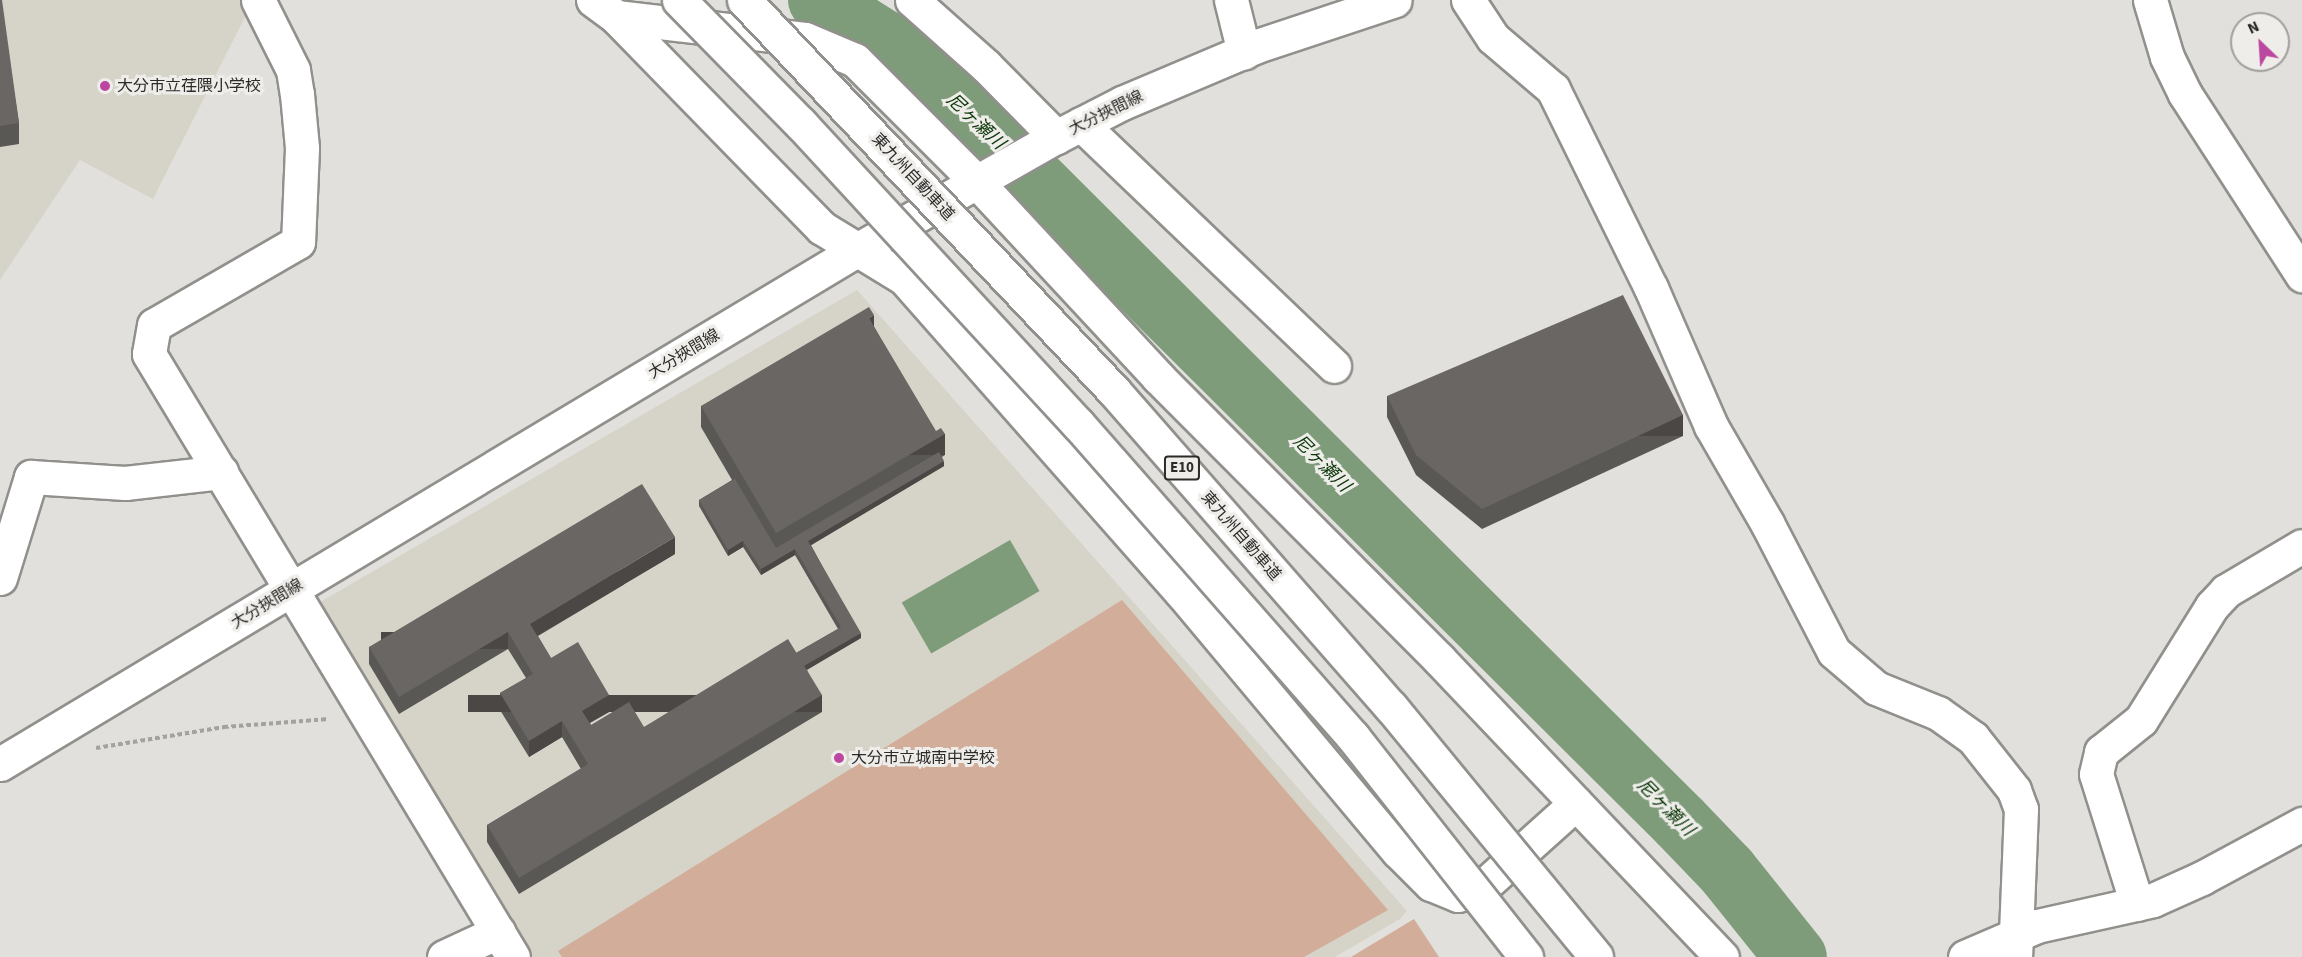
<!DOCTYPE html>
<html>
<head>
<meta charset="utf-8">
<style>
	body { margin:0 }
	#map { position:relative; width:2302px; height:957px; overflow:hidden; background:#e1e0dc; font-family:"Source Sans 3","Noto Sans JP",sans-serif }
	div>[style] { position:absolute }
	[style*='--x'] { left:calc(var(--x)*1px); top:calc(var(--y)*1px); width:calc(var(--w)*1px); rotate:calc(var(--a)*1deg) }
	.built>* { inset:0; background:#d6d4c8 }
	.green>* { inset:0; background:#d2ad9a }
	.water>* { inset:0; background:#7e9b7a; transform-origin:0 0 }
	.river>* { height:62px; margin:-31px; padding:0 31px; transform-origin:31px; border-radius:31px; background:#7e9b7a }
	.path>* { height:4px; margin-top:-2px; transform-origin:0; background:repeating-linear-gradient(90deg,#a3a29f 0 4.5px,transparent 0 7.5px) }
	.roads { filter:drop-shadow(2px 0 #91908c) drop-shadow(-2px 0 #91908c) drop-shadow(0 2px #91908c) drop-shadow(0 -2px #91908c) }
	.minor>* { height:33px; margin:-16.5px; padding:0 16.5px; transform-origin:16.5px; border-radius:16.5px; background:#fff }
	.major>* { height:33px; margin:-16.5px; padding:0 16.5px; transform-origin:16.5px; border-radius:16.5px; background:#fff }
	.bridges { filter:drop-shadow(2px 0 #91908c) drop-shadow(-2px 0 #91908c) drop-shadow(0 2px #91908c) drop-shadow(0 -2px #91908c) }
	.highway-bridge>* { height:33px; margin:-16.5px; padding:0 16.5px; transform-origin:16.5px; border-radius:16.5px; background:#fff }
	.wall>* { inset:0; background:#5a5855 }
	.shaded-wall>* { inset:0; background:#4a4745; transform-origin:0 0 }
	.building>* { inset:0; background:#696663 }
	.dots>* { width:16px; height:16px; translate:-50% -50%; box-sizing:border-box; border:3px solid #eeede9; border-radius:50% }
	span { translate:-50% -50%; white-space:nowrap; text-align:center; line-height:1.15; -webkit-text-stroke:6px #eeede9; paint-order:stroke }
	.shield-label span { padding:2px 4px; background:#eeede9; border:2px solid; border-radius:4px; -webkit-text-stroke-width:0 }
	.shield-label { font-size:15px; color:#2c2b2a; font-weight:700 }
	.poi-label { font-size:16px; color:#2c2b2a }
	.left { translate:0 -50%; text-align:left }
	.street-label { font-size:16px; color:#2c2b2a }
	.water-label { font-size:18px; color:#0b3608; font-style:italic }
	.north { position:absolute; left:2230px; top:12px; width:60px; height:60px; box-sizing:border-box; background:#eeede9; border:2px solid #a09f9d; border-radius:50%; rotate:335deg; font-size:16px; font-weight:700; line-height:24px; text-align:center; color:#2c2b2a }
	.north::after { content:''; display:block; margin:auto; width:21px; height:27px; background:#bb47a0; clip-path:polygon(50% 0,100% 100%,50% 72%,0 100%) }
</style>
</head>
<body>
<div id="map">
	<div class="built">
		<div style="clip-path:polygon(0 0,239px 0,247px 13px,153px 199px,80px 160px,0 280px)"></div>
		<div style="clip-path:polygon(857px 290px,1407px 911px,1400px 919px,1335px 957px,524px 957px,315px 605px)"></div>
	</div>
	<div class="green">
		<div style="clip-path:polygon(1122px 600px,1388px 910px,1304px 957px,562px 957px,558px 951px)"></div>
		<div style="clip-path:polygon(1414px 919px,1439px 957px,1351px 957px)"></div>
	</div>
	<div class="water">
		<div style="left:1010px;top:540px;width:59px;height:125px;rotate:60deg"></div>
	</div>
	<div class="river">
		<div style="--x:819;--y:0;--w:80;--a:32.3"></div>
		<div style="--x:887;--y:43;--w:128;--a:41.5"></div>
		<div style="--x:983;--y:128;--w:984;--a:44.88"></div>
		<div style="--x:1680;--y:822;--w:68;--a:46.2"></div>
		<div style="--x:1727;--y:871;--w:110;--a:51.3"></div>
	</div>
	<div class="path">
		<div style="--x:96;--y:748;--w:130;--a:-9.3"></div>
		<div style="--x:224;--y:727;--w:105;--a:-4.4"></div>
	</div>
	<div class="roads">
		<div class="minor">
			<div style="--x:258;--y:0;--w:78;--a:63.4"></div>
			<div style="--x:293;--y:70;--w:24;--a:81"></div>
			<div style="--x:297;--y:94;--w:54;--a:84.7"></div>
			<div style="--x:302;--y:148;--w:94;--a:92.4"></div>
			<div style="--x:298;--y:242;--w:166;--a:150"></div>
			<div style="--x:154;--y:325;--w:29;--a:100"></div>
			<div style="--x:149;--y:354;--w:704;--a:58.88"></div>
			<div style="--x:593;--y:0;--w:29;--a:36"></div>
			<div style="--x:616;--y:17;--w:295;--a:45.7"></div>
			<div style="--x:822;--y:228;--w:96;--a:31.4"></div>
			<div style="--x:904;--y:278;--w:420;--a:48.6"></div>
			<div style="--x:1182;--y:593;--w:336;--a:50.1"></div>
			<div style="--x:1398;--y:851;--w:47;--a:45"></div>
			<div style="--x:1431;--y:884;--w:29;--a:22"></div>
			<div style="--x:1458;--y:895;--w:22;--a:-13"></div>
			<div style="--x:1479;--y:890;--w:130;--a:-41.9"></div>
			<div style="--x:912;--y:0;--w:99;--a:41.7"></div>
			<div style="--x:986;--y:66;--w:100;--a:45.4"></div>
			<div style="--x:1231;--y:0;--w:54;--a:76"></div>
			<div style="--x:1468;--y:0;--w:45;--a:56.7"></div>
			<div style="--x:1493;--y:38;--w:79;--a:40.4"></div>
			<div style="--x:1553;--y:89;--w:222;--a:63.8"></div>
			<div style="--x:1651;--y:288;--w:150;--a:66.5"></div>
			<div style="--x:1711;--y:426;--w:112;--a:60"></div>
			<div style="--x:1767;--y:523;--w:145;--a:62.6"></div>
			<div style="--x:1834;--y:652;--w:55;--a:40.6"></div>
			<div style="--x:1876;--y:688;--w:67;--a:22"></div>
			<div style="--x:1938;--y:713;--w:43;--a:35.5"></div>
			<div style="--x:1973;--y:738;--w:66;--a:51.7"></div>
			<div style="--x:2014;--y:790;--w:20;--a:70"></div>
			<div style="--x:2021;--y:809;--w:148;--a:92.3"></div>
			<div style="--x:2150;--y:0;--w:59;--a:73.4"></div>
			<div style="--x:2167;--y:57;--w:41;--a:64.1"></div>
			<div style="--x:2185;--y:94;--w:216;--a:57.1"></div>
			<div style="--x:616;--y:17;--w:190;--a:6.6"></div>
			<div style="--x:805;--y:39;--w:54;--a:22.8"></div>
			<div style="--x:855;--y:60;--w:173;--a:45"></div>
			<div style="--x:977;--y:182;--w:266;--a:47.1"></div>
			<div style="--x:1158;--y:377;--w:398;--a:45.1"></div>
			<div style="--x:1439;--y:659;--w:411;--a:46.5"></div>
			<div style="--x:1081;--y:124;--w:350;--a:43.7"></div>
			<div style="--x:0;--y:578;--w:106;--a:-72.9"></div>
			<div style="--x:31;--y:477;--w:94;--a:3.7"></div>
			<div style="--x:125;--y:483;--w:97;--a:-6.5"></div>
			<div style="--x:2137;--y:904;--w:136;--a:-107.5"></div>
			<div style="--x:2096;--y:774;--w:23;--a:-77"></div>
			<div style="--x:2101;--y:752;--w:51;--a:-38.7"></div>
			<div style="--x:2141;--y:720;--w:134;--a:-58.1"></div>
			<div style="--x:2212;--y:606;--w:21;--a:-47"></div>
			<div style="--x:2226;--y:591;--w:88;--a:-30.6"></div>
			<div style="--x:444;--y:957;--w:60;--a:-24.8"></div>
			<div style="--x:1965;--y:957;--w:78;--a:-23.3"></div>
			<div style="--x:2037;--y:926;--w:119;--a:-12.6"></div>
			<div style="--x:2153;--y:900;--w:54;--a:-24.2"></div>
			<div style="--x:2202;--y:878;--w:114;--a:-28.4"></div>
		</div>
		<div class="major">
			<div style="--x:0;--y:764;--w:997;--a:-30.96"></div>
			<div style="--x:855;--y:251;--w:231;--a:-29.6"></div>
			<div style="--x:1056;--y:137;--w:74;--a:-27.3"></div>
			<div style="--x:1122;--y:103;--w:147;--a:-22.9"></div>
			<div style="--x:1257;--y:46;--w:145;--a:-18.4"></div>
		</div>
	</div>
	<div class="bridges">
		<div class="highway-bridge">
			<div style="--x:679;--y:0;--w:174;--a:45.5"></div>
			<div style="--x:801;--y:124;--w:408;--a:47.3"></div>
			<div style="--x:1078;--y:424;--w:417;--a:48.7"></div>
			<div style="--x:1353;--y:737;--w:280;--a:51.8"></div>
			<div style="--x:744;--y:0;--w:538;--a:46.58"></div>
			<div style="--x:1114;--y:391;--w:420;--a:48.8"></div>
			<div style="--x:1391;--y:707;--w:323;--a:50.6"></div>
		</div>
	</div>
	<div class="wall">
		<div style="clip-path:polygon(0 0,19px 123px,19px 144px,0 147px)"></div>
		<div style="clip-path:polygon(874px 327px,945px 455px,942px 457px,944px 466px,811px 545px,861px 638px,807px 670px,822px 712px,519px 894px,487px 842px,487px 825px,581px 769px,562px 737px,529px 757px,500px 710px,500px 693px,526px 678px,508px 649px,399px 714px,369px 664px,369px 647px,675px 554px,538px 636px,551px 658px,609px 712px,590px 723px,591px 725px,644px 727px,796px 653px,838px 629px,795px 555px,761px 575px,743px 547px,728px 556px,699px 506px,699px 500px,732px 480px,701px 427px,701px 406px)"></div>
		<div style="clip-path:polygon(1387px 396px,1683px 436px,1482px 529px,1416px 475px,1387px 417px)"></div>
	</div>
	<div class="shaded-wall">
		<div style="clip-path:polygon(874px 315px,874px 336px,869px 318px)"></div>
		<div style="left:1683px;top:415px;width:21px;height:222px;rotate:90deg"></div>
		<div style="left:945px;top:434px;width:21px;height:196px;rotate:90deg"></div>
		<div style="clip-path:polygon(944px 461px,944px 466px,808px 547px,808px 541px)"></div>
		<div style="clip-path:polygon(675px 537px,675px 554px,530px 640px,530px 624px)"></div>
		<div style="clip-path:polygon(743px 541px,743px 547px,728px 556px,728px 550px)"></div>
		<div style="clip-path:polygon(795px 549px,795px 555px,761px 575px,761px 569px)"></div>
		<div style="left:508px;top:632px;width:17px;height:127px;rotate:90deg"></div>
		<div style="clip-path:polygon(861px 633px,861px 638px,799px 674px,799px 668px)"></div>
		<div style="clip-path:polygon(609px 695px,609px 712px,582px 727px,582px 711px)"></div>
		<div style="left:822px;top:695px;width:17px;height:354px;rotate:90deg"></div>
		<div style="clip-path:polygon(562px 721px,562px 737px,529px 757px,529px 741px)"></div>
	</div>
	<div class="building">
		<div style="clip-path:polygon(0 0,2px 0,19px 123px,0 126px)"></div>
		<div style="clip-path:polygon(1623px 295px,1683px 415px,1482px 509px,1416px 455px,1387px 396px)"></div>
		<div style="clip-path:polygon(869px 307px,874px 315px,869px 318px,936px 431px,941px 428px,945px 434px,776px 533px,701px 406px)"></div>
		<div style="clip-path:polygon(939px 452px,944px 461px,808px 541px,861px 633px,804px 666px,796px 653px,841px 627px,795px 549px,761px 569px,743px 541px,728px 550px,699px 500px,735px 479px,776px 548px)"></div>
		<div style="clip-path:polygon(642px 484px,675px 537px,530px 624px,551px 658px,578px 642px,609px 695px,582px 711px,591px 725px,629px 702px,644px 727px,788px 639px,822px 695px,519px 878px,487px 825px,588px 764px,562px 721px,529px 741px,500px 693px,533px 674px,508px 632px,399px 697px,369px 647px)"></div>
	</div>
	<div class="dots">
		<div style="left:105px;top:86px;background:#bb47a0"></div>
		<div style="left:839px;top:758px;background:#bb47a0"></div>
	</div>
	<div class="shield-label">
		<span style="left:1182px;top:468px">E10</span>
	</div>
	<div class="poi-label">
		<span class="left" style="left:117px;top:86px">大分市立荏隈小学校</span>
		<span class="left" style="left:851px;top:758px">大分市立城南中学校</span>
	</div>
	<div class="street-label">
		<span style="left:1106px;top:113px;rotate:-26deg">大分挾間線</span>
		<span style="left:913px;top:177px;rotate:47deg">東九州自動車道</span>
		<span style="left:684px;top:354px;rotate:-31deg">大分挾間線</span>
		<span style="left:1241px;top:536px;rotate:49deg">東九州自動車道</span>
		<span style="left:267px;top:604px;rotate:-31deg">大分挾間線</span>
	</div>
	<div class="water-label">
		<span style="left:975px;top:122px;rotate:43deg">尼ヶ瀬川</span>
		<span style="left:1321px;top:464px;rotate:45deg">尼ヶ瀬川</span>
		<span style="left:1665px;top:808px;rotate:45deg">尼ヶ瀬川</span>
	</div>
	<div class="north">N</div>
</div>
</body>
</html>
